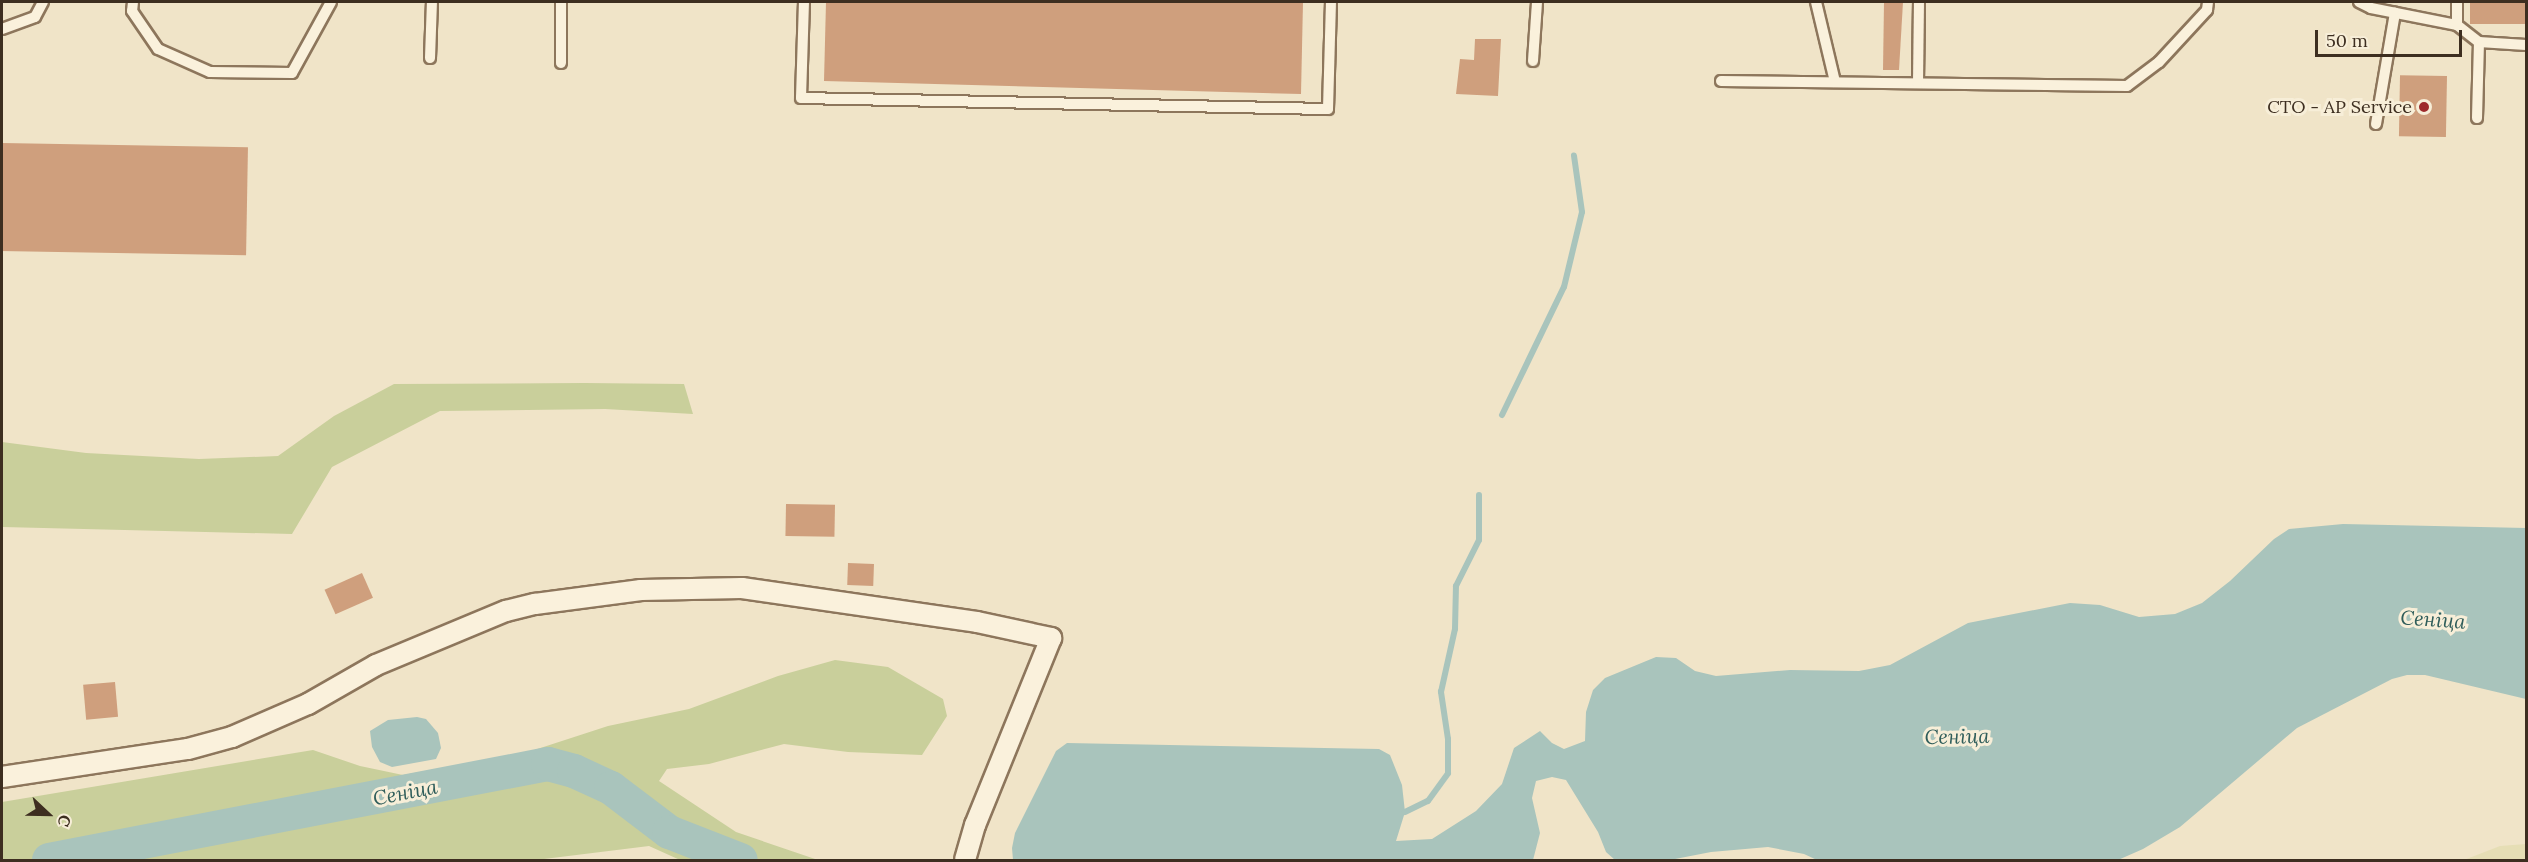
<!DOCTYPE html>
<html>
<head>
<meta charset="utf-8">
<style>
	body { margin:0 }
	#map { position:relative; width:2528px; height:862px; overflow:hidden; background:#f0e4c8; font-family:Lora,serif }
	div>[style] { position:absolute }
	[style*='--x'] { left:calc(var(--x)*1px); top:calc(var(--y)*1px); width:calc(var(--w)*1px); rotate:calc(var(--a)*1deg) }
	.farmland>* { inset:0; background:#e6deb5 }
	.green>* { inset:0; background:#c9cf9b }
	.water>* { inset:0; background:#a9c4bc }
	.stream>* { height:6px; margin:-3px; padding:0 3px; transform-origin:3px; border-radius:3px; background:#a9c4bc }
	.river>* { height:34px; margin:-17px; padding:0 17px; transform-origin:17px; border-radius:17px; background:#a9c4bc }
	.building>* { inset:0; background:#cf9f7d; transform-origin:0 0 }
	.roads { filter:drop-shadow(2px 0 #8d765c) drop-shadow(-2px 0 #8d765c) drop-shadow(0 2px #8d765c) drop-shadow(0 -2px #8d765c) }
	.service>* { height:10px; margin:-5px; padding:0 5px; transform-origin:5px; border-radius:5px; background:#faf1dc }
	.minor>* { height:20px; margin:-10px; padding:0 10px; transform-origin:10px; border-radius:10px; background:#faf1dc }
	.dots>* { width:16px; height:16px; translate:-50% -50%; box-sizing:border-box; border:3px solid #f7eed8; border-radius:50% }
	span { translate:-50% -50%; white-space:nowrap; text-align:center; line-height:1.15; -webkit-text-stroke:6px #f7eed8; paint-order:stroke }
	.poi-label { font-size:18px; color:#3d2e20 }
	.right { translate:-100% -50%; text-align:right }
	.water-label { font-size:20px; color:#2f5d5a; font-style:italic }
	.frame { position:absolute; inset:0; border:3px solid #3d2e20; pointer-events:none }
	.north { position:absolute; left:18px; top:784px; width:60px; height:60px; -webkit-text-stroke:4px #f7eed8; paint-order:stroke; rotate:112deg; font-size:16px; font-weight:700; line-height:24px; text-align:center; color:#3d2e20 }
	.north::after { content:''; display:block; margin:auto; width:21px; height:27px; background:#3d2e20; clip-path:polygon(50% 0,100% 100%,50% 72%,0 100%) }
	.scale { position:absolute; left:2315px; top:30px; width:147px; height:27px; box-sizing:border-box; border:3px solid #3d2e20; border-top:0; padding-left:8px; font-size:18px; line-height:21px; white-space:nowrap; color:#3d2e20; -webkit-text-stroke:4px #f7eed8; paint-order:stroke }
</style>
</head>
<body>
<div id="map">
	<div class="farmland">
		<div style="clip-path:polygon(2526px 844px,2526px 860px,2464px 860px,2500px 846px)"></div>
	</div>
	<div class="green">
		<div style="clip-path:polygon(584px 383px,684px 384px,693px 414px,605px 409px,440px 411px,332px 467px,292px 534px,3px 527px,2px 525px,2px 442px,86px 453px,199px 459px,278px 456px,334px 416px,394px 384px)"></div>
		<div style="clip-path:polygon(835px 660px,888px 667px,943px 699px,947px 716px,922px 755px,848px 752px,784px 744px,709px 764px,667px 769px,659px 781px,736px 832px,818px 860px,680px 860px,649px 846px,536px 860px,2px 860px,2px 802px,313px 750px,360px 766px,403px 775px,525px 753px,608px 726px,689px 709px,778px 676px)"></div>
	</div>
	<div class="water">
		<div style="clip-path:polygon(2343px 524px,2526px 528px,2526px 699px,2425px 675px,2407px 675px,2392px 679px,2297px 728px,2180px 827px,2143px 849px,2118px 860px,1817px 860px,1804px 854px,1768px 847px,1711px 852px,1670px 860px,1615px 860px,1606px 852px,1598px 832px,1566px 780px,1552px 777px,1536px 781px,1532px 798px,1540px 833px,1533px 860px,1013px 860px,1012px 848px,1015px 833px,1056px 751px,1067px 743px,1379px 749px,1390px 755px,1402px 785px,1405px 812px,1396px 841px,1432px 839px,1476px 811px,1502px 784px,1514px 748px,1540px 731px,1552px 743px,1564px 749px,1585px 741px,1586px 712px,1593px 690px,1605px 678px,1656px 657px,1676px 658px,1695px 671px,1716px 676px,1790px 670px,1859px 671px,1890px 665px,1968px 623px,2070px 603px,2100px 605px,2139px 617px,2175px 614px,2202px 603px,2230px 581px,2274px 539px,2289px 529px)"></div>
		<div style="clip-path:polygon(417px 717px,426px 719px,438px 733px,441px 748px,436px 759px,392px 767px,380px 762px,372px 747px,370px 731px,388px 720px)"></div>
	</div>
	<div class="stream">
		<div style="--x:1502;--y:415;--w:142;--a:-64.2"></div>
		<div style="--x:1564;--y:287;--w:77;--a:-76.5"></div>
		<div style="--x:1582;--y:212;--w:57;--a:-98.1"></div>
		<div style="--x:1405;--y:812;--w:25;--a:-26"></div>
		<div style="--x:1428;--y:801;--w:34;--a:-54"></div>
		<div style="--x:1448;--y:773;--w:34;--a:-90"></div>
		<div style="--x:1448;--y:739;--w:48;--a:-98.5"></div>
		<div style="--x:1441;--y:692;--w:65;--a:-77.5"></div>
		<div style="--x:1455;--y:629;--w:43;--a:-88.7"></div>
		<div style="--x:1456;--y:586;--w:51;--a:-63.4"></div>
		<div style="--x:1479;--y:540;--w:45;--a:-90"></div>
	</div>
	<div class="river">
		<div style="--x:49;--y:860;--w:508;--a:-10.89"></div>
		<div style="--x:548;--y:764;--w:27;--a:15"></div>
		<div style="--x:574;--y:771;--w:41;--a:24.7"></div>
		<div style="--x:611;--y:788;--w:73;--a:37.2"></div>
		<div style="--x:669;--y:832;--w:77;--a:21.3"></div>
	</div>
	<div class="building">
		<div style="clip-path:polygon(826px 2px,1303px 2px,1301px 94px,824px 81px)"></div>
		<div style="clip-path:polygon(1884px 2px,1903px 2px,1899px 70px,1883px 70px)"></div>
		<div style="left:2470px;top:2px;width:56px;height:22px"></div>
		<div style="clip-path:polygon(1475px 39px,1501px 39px,1498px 96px,1456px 94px,1460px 59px,1474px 60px)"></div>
		<div style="left:2447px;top:76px;width:61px;height:47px;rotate:91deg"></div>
		<div style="left:2px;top:143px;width:246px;height:108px;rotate:1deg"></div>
		<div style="left:786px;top:504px;width:49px;height:32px;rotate:1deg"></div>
		<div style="left:848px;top:563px;width:26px;height:22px;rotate:2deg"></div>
		<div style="left:362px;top:573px;width:27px;height:41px;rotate:66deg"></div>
		<div style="left:115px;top:682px;width:35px;height:32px;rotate:85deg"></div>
	</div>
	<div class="roads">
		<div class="service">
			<div style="--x:133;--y:2;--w:9;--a:96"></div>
			<div style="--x:132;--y:11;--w:46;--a:55.6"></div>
			<div style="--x:158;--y:49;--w:57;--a:23.9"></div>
			<div style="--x:210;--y:72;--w:82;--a:0.7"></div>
			<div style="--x:292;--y:73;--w:81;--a:-61.2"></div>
			<div style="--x:804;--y:2;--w:96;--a:91.8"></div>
			<div style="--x:801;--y:98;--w:527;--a:1.2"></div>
			<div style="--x:1328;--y:109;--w:107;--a:-88.4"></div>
			<div style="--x:1816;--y:2;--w:82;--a:76.6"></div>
			<div style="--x:2359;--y:2;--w:13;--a:27"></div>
			<div style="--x:2371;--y:8;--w:88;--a:11.2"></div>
			<div style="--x:2457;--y:2;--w:23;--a:90"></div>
			<div style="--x:2457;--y:25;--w:28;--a:38"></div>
			<div style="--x:2479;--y:42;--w:47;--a:3.7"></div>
			<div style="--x:2;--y:29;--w:35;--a:-20"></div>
			<div style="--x:35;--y:17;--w:17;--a:-62"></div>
			<div style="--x:430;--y:58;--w:56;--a:-88"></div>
			<div style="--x:1533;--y:61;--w:59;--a:-86.1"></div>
			<div style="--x:561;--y:63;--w:61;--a:-90"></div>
			<div style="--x:1721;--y:81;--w:406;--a:0.7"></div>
			<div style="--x:2127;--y:86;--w:40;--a:-37"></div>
			<div style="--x:2159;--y:62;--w:71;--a:-47.3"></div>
			<div style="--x:2207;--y:10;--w:8;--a:-83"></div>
			<div style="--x:1918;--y:83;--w:81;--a:-89.3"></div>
			<div style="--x:2477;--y:118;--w:76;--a:-88.5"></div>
			<div style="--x:2376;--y:124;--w:113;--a:-80.3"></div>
		</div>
		<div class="minor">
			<div style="--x:2;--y:777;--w:188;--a:-8.6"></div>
			<div style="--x:188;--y:749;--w:46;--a:-15.3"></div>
			<div style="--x:232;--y:737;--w:83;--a:-23.5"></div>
			<div style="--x:308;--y:704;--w:78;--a:-29.8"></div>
			<div style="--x:376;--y:665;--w:141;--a:-22.6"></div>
			<div style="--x:506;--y:611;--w:30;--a:-14"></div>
			<div style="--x:535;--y:604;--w:107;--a:-7.5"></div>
			<div style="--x:641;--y:590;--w:101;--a:-1.1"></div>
			<div style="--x:742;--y:588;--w:237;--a:8.2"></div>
			<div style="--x:977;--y:622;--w:76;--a:12.2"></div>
			<div style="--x:1051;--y:638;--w:202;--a:112.1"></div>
			<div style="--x:975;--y:825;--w:36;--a:106"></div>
		</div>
	</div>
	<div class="dots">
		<div style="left:2424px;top:107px;background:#9e2a2b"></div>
	</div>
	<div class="poi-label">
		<span class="right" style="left:2412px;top:107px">СТО - AP Service</span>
	</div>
	<div class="water-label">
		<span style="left:2433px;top:619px;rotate:4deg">Сеніца</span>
		<span style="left:1957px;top:736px;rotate:-1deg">Сеніца</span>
		<span style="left:405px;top:792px;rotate:-11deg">Сеніца</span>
	</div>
	<div class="frame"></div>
	<div class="north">С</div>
	<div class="scale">50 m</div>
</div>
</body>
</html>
